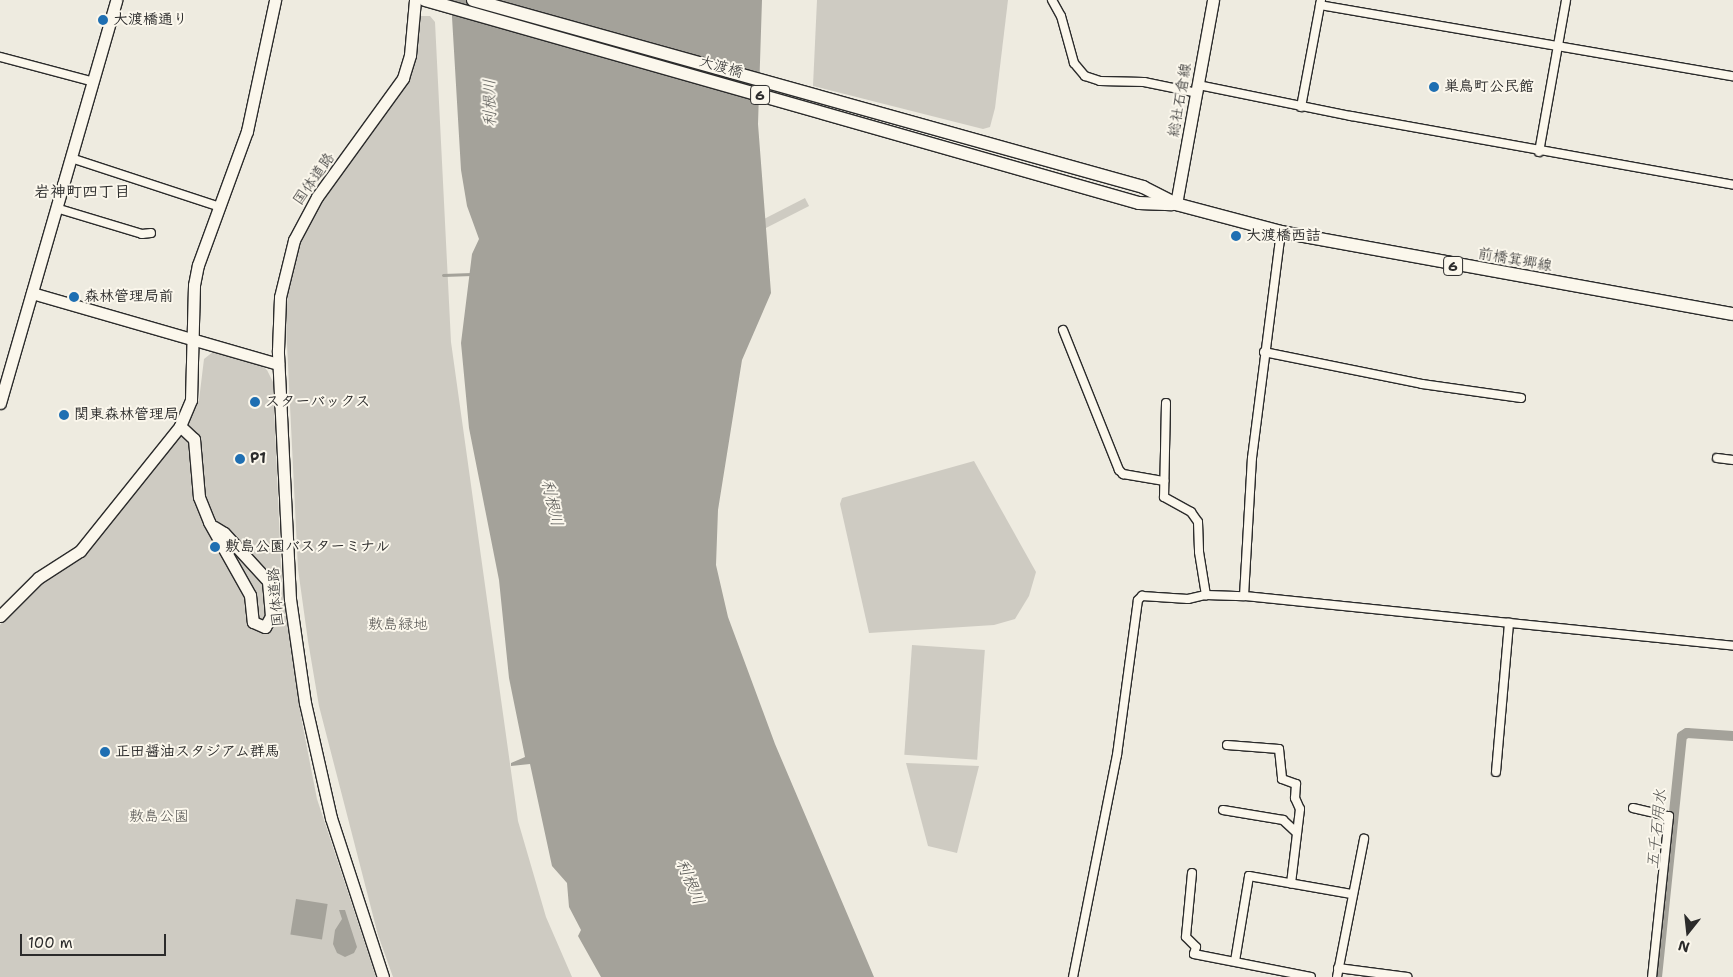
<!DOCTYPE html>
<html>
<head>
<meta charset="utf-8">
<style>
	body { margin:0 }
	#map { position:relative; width:1733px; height:977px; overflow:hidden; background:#eeebe0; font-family:"Shantell Sans","Klee One",sans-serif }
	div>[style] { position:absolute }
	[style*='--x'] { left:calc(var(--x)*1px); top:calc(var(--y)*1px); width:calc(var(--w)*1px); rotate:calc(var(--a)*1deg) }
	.green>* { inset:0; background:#cecbc2; transform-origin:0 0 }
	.water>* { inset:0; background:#a4a29a; transform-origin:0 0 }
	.stream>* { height:3px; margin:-1.5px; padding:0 1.5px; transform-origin:1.5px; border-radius:1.5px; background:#a4a29a }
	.canal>* { height:10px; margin:-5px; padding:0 5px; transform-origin:5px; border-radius:5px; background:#a4a29a }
	.roads { filter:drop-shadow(1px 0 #2b2b2b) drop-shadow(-1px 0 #2b2b2b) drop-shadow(0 1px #2b2b2b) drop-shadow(0 -1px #2b2b2b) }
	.street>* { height:8px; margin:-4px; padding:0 4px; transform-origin:4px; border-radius:4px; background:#fbf7ec }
	.secondary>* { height:11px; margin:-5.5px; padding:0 5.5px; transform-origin:5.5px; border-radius:5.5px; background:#fbf7ec }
	.primary>* { height:12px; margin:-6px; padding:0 6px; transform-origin:6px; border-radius:6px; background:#fbf7ec }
	.dots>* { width:14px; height:14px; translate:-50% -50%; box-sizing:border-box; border:2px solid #fbf7ec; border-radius:50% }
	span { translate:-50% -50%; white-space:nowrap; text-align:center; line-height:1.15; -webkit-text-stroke:4px #fbf7ec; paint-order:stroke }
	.shield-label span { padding:1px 4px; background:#fbf7ec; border:1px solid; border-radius:4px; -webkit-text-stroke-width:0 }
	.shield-label { font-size:14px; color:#2b2b2b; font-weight:700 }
	.poi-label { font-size:15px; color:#2b2b2b; font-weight:700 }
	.left { translate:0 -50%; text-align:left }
	.street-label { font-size:15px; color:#2b2b2b }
	.park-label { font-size:15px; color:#545351 }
	.water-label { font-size:16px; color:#555552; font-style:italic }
	.neighbourhood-label { font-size:16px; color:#2b2b2b; font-weight:700 }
	.north { position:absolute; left:1663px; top:907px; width:50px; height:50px; -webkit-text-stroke:4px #fbf7ec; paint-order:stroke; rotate:196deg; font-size:14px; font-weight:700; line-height:20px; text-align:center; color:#2b2b2b }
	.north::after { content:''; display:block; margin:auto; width:18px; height:22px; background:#2b2b2b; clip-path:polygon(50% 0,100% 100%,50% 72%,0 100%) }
	.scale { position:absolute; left:20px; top:934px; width:146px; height:22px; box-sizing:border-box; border:2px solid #2b2b2b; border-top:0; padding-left:6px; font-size:15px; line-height:18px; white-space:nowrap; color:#2b2b2b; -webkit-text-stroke:4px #fbf7ec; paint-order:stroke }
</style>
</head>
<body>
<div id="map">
	<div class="green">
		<div style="clip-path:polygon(817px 0,1008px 0,995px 108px,990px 127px,983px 129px,813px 86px)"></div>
		<div style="clip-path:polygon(419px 16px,430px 16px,435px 22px,451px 342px,518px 821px,546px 917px,572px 977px,393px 977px,378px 935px,319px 706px,308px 641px,298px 569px,286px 324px,288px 286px,296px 249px,308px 223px,406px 83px)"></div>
		<div style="left:805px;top:198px;width:9px;height:160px;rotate:63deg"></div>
		<div style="clip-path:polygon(214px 351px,258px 363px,267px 370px,273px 382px,281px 567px,302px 722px,317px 799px,376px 977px,0 977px,0 625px,10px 610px,45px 579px,94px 545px,174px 440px,199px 400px,204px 359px)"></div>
		<div style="clip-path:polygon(974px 461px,1036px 572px,1029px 596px,1015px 619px,994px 625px,869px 633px,840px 504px,842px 498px)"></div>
		<div style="left:912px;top:645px;width:73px;height:110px;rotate:4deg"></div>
		<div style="clip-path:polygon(906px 763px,979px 766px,957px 853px,928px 846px)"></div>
	</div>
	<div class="water">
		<div style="clip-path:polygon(451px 0,762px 0,758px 124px,771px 293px,742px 360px,718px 510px,716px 565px,728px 617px,775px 744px,874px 977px,601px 977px,578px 936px,581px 930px,569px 907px,567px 883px,552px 866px,530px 764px,511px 766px,511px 763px,525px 757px,509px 678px,499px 580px,469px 428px,461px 343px,472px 254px,479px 239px,467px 206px,461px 170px)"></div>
		<div style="left:296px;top:899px;width:32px;height:36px;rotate:9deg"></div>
		<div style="clip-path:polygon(339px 910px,345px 910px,357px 947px,354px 953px,345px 957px,337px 953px,333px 944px,335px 930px,342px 919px)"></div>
	</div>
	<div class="stream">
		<div style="--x:443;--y:275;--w:29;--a:-2"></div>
	</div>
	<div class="canal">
		<div style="--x:1657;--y:977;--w:242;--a:-84.1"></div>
		<div style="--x:1682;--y:736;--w:6;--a:-31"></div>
		<div style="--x:1687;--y:733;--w:46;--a:3.7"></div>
	</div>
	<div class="roads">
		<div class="street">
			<div style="--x:1052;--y:0;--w:18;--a:61"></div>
			<div style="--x:1061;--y:16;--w:49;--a:74.5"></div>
			<div style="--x:1074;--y:63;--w:17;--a:50"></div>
			<div style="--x:1085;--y:76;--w:16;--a:18"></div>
			<div style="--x:1100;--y:81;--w:44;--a:1.3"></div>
			<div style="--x:1144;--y:82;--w:54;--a:11.7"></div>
			<div style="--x:1320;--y:5;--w:419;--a:9.8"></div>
			<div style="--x:0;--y:57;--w:94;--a:14.8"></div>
			<div style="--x:1198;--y:85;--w:156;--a:11.5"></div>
			<div style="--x:1351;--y:116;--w:388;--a:10.2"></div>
			<div style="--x:1301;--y:107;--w:109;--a:-79.4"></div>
			<div style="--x:1539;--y:152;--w:154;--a:-79.9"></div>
			<div style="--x:71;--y:158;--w:157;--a:18.2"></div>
			<div style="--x:56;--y:208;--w:90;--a:16.8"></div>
			<div style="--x:142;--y:234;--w:9;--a:-6"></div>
			<div style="--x:1063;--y:330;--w:151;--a:68.2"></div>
			<div style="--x:1119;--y:470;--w:6;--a:45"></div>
			<div style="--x:1123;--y:474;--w:42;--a:9.7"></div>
			<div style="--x:1264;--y:352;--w:161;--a:11.4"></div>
			<div style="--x:1422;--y:384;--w:100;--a:8"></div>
			<div style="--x:1166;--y:403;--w:94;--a:91.2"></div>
			<div style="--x:1164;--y:497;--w:31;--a:29"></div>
			<div style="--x:1191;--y:512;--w:12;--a:55"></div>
			<div style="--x:1198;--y:522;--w:30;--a:88"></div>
			<div style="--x:1199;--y:552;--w:44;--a:80.8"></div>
			<div style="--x:1717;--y:458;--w:16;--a:7"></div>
			<div style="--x:1244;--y:596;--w:138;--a:-86.7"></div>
			<div style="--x:1252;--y:458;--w:228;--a:-82.7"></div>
			<div style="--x:1227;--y:745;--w:52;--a:4.4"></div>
			<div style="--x:1279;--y:749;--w:30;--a:84"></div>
			<div style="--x:1282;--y:779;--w:15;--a:20"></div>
			<div style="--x:1296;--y:784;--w:14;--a:94"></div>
			<div style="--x:1295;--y:798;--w:12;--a:66"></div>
			<div style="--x:1300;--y:809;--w:75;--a:96.9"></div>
			<div style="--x:1496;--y:772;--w:150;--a:-85"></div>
			<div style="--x:1633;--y:808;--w:37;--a:13"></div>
			<div style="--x:1669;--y:816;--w:162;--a:96"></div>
			<div style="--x:1223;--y:810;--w:61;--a:9.5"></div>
			<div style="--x:1283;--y:820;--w:18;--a:43"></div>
			<div style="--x:1192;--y:873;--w:64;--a:95.4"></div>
			<div style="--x:1186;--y:937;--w:14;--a:45"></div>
			<div style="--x:1196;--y:947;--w:7;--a:106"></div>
			<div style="--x:1194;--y:954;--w:119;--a:11.1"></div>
			<div style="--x:1235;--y:961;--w:86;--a:-80.6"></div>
			<div style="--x:1249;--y:876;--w:104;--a:10"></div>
			<div style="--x:1338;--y:968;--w:70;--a:7.4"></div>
			<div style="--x:1073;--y:977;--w:226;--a:-78.8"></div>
			<div style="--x:1117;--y:755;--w:156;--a:-82.3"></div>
			<div style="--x:1138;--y:600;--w:6;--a:-45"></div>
			<div style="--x:1142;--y:596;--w:46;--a:3.7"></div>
			<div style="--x:1188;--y:599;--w:18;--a:-13"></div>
			<div style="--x:1206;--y:595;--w:38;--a:2"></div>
			<div style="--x:1244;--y:596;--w:492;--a:5.8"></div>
			<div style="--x:1337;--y:977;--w:141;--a:-78.9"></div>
		</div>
		<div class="secondary">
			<div style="--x:1176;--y:204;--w:207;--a:-79.7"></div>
			<div style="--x:32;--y:293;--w:256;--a:16.1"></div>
			<div style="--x:0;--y:403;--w:419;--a:-73.9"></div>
			<div style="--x:180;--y:426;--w:19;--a:43"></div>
			<div style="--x:194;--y:439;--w:58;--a:85.1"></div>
			<div style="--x:199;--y:497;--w:27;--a:68"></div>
			<div style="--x:209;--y:522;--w:84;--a:60.7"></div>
			<div style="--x:250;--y:595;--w:27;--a:84"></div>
			<div style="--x:253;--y:622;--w:13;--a:23"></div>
			<div style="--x:265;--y:627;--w:13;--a:-61"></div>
			<div style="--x:271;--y:616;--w:35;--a:-95"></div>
			<div style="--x:268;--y:581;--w:65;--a:-132.5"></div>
			<div style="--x:224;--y:533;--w:12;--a:-149"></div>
			<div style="--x:0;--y:616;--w:54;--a:-45"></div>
			<div style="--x:38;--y:578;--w:50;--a:-32.7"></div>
			<div style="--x:80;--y:551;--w:160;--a:-51.3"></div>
			<div style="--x:180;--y:426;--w:28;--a:-67"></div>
			<div style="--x:191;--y:400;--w:115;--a:-88.5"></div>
			<div style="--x:194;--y:285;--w:20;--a:-79"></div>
			<div style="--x:198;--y:265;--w:143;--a:-69.9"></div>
			<div style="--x:247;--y:131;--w:134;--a:-77.9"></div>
			<div style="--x:383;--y:977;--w:167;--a:-108.1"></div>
			<div style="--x:331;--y:818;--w:118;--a:-102.7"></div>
			<div style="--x:305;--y:703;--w:105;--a:-98.2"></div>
			<div style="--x:290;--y:599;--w:249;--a:-92.8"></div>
			<div style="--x:278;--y:350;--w:53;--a:-87.8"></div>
			<div style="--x:280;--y:297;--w:59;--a:-76.2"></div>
			<div style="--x:294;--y:240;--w:49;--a:-61.9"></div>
			<div style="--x:317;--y:197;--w:147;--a:-54.1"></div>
			<div style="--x:403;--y:78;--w:24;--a:-73"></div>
			<div style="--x:410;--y:55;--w:55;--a:-84.8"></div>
		</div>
		<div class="primary">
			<div style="--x:425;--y:0;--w:742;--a:15.87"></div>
			<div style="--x:1139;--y:203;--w:33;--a:2"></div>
			<div style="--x:473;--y:0;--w:696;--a:15.59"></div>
			<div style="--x:1143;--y:187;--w:37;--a:27"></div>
			<div style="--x:1176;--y:204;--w:109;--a:14.9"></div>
			<div style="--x:1281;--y:232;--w:459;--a:10.3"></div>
		</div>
	</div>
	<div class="dots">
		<div style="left:103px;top:20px;background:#1f6fb2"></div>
		<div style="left:1434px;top:87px;background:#1f6fb2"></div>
		<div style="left:1236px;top:236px;background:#1f6fb2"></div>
		<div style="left:74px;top:297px;background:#1f6fb2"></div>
		<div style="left:255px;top:402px;background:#1f6fb2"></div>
		<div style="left:64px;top:415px;background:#1f6fb2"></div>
		<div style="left:240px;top:459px;background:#1f6fb2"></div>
		<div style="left:215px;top:547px;background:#1f6fb2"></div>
		<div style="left:105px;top:752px;background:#1f6fb2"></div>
	</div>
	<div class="shield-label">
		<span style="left:760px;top:95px">6</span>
		<span style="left:1453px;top:266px">6</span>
	</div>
	<div class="poi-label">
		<span class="left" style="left:113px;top:20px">大渡橋通り</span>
		<span class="left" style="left:1444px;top:87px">巣鳥町公民館</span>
		<span class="left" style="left:1246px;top:236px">大渡橋西詰</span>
		<span class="left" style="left:84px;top:297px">森林管理局前</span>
		<span class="left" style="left:265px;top:402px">スターバックス</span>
		<span class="left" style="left:74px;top:415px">関東森林管理局</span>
		<span class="left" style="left:250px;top:459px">P1</span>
		<span class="left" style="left:225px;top:547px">敷島公園バスターミナル</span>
		<span class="left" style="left:115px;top:752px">正田醤油スタジアム群馬</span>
	</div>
	<div class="street-label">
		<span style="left:721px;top:67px;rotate:16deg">大渡橋</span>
		<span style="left:1180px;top:100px;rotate:-80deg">総社石倉線</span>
		<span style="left:314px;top:179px;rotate:-55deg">国体道路</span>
		<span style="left:1515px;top:260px;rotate:10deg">前橋箕郷線</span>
		<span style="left:276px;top:597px;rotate:-95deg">国体道路</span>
	</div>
	<div class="park-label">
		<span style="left:398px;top:625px">敷島緑地</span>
		<span style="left:159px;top:817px">敷島公園</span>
	</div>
	<div class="water-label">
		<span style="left:490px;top:103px;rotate:-91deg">利根川</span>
		<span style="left:552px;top:503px;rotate:77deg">利根川</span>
		<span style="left:1657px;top:829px;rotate:-84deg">五千石用水</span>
		<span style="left:690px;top:882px;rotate:67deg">利根川</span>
	</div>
	<div class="neighbourhood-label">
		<span style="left:82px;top:192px">岩神町四丁目</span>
	</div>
	<div class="north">N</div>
	<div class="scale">100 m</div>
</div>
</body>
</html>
